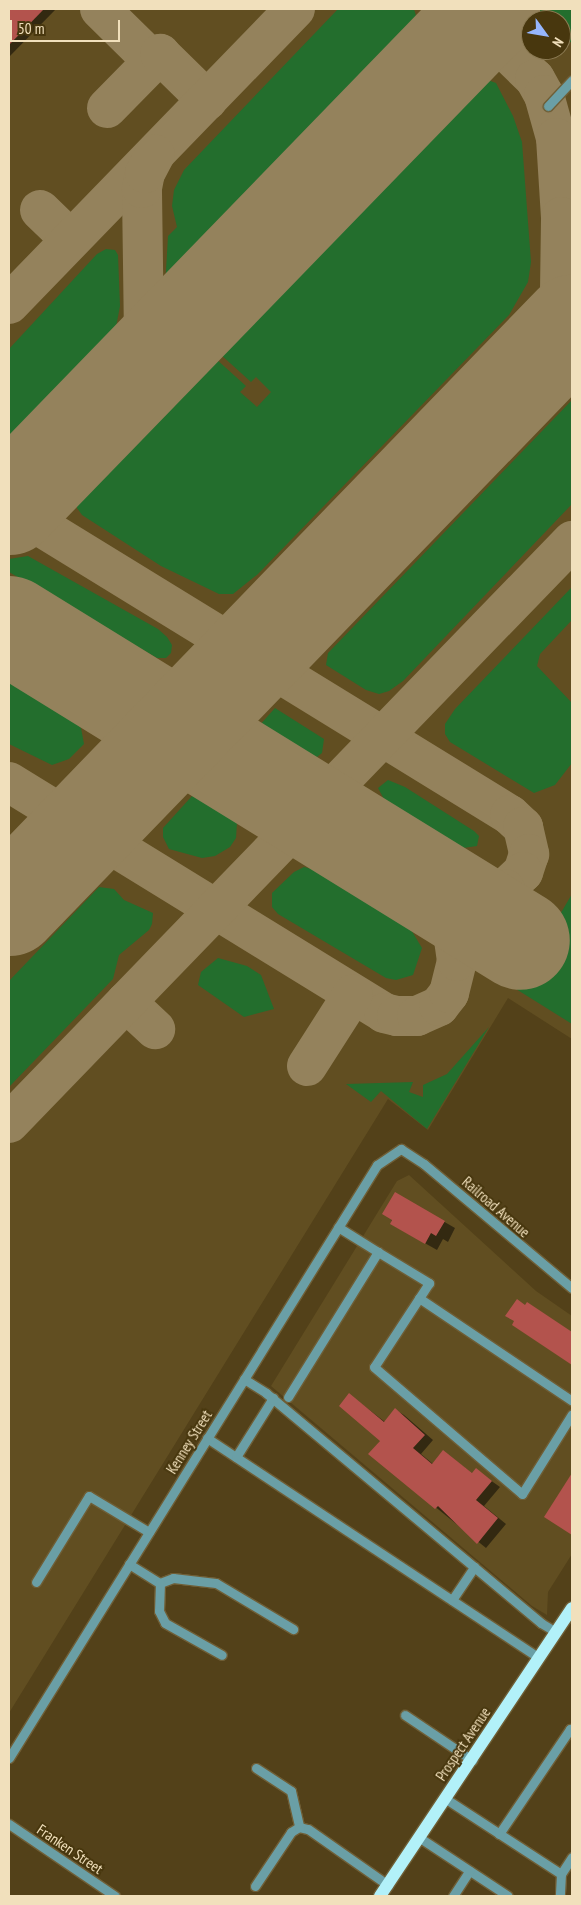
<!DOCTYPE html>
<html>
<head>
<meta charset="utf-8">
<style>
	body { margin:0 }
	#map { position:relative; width:581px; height:1905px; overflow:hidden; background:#534119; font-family:"PT Sans Narrow",sans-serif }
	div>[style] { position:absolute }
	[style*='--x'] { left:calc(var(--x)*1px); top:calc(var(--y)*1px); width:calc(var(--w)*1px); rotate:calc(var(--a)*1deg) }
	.built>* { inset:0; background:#614e21 }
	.green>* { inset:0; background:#236e2d }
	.shadow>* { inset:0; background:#0007 }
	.taxiway>* { height:40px; margin:-20px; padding:0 20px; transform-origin:20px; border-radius:20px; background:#94825c }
	.runway>* { height:99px; margin:-49.5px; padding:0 49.5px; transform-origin:49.5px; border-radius:49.5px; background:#94825c }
	.building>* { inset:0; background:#b3534d }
	.roads { filter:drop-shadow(1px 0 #6f5e36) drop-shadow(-1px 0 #6f5e36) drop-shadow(0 1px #6f5e36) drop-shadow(0 -1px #6f5e36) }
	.minor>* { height:9px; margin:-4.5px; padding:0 4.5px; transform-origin:4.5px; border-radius:4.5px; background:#6a9fa6 }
	.major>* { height:12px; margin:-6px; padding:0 6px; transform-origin:6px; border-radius:6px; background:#b2f1f9 }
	span { translate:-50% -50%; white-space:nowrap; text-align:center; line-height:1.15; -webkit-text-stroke:4px #48370e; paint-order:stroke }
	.street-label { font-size:15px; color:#f1e0bc }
	.frame { position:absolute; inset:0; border:10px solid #f1e0bc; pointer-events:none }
	.north { position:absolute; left:521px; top:10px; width:50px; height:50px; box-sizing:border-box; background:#48370e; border:1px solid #8c7b54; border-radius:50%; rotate:122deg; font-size:14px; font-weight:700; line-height:20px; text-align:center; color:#f1e0bc }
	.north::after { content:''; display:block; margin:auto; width:18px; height:22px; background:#96b6fd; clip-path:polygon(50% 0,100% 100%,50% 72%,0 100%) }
	.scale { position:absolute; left:10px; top:20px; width:110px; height:22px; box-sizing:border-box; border:2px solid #f1e0bc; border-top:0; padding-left:6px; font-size:15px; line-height:18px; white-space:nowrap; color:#f1e0bc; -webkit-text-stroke:4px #48370e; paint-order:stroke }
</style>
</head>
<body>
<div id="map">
	<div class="built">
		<div style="clip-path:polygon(evenodd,9px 9px,572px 9px,572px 1039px,508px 998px,428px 1130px,388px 1099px,9px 1713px,9px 9px,531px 20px,561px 20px,561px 50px,531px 50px,531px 20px)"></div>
		<div style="clip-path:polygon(409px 1175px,536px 1291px,572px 1316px,572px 1554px,548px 1592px,547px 1615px,532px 1606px,271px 1386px,397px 1181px)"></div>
	</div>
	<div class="green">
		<div style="clip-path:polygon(338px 9px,414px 9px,418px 23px,401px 49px,301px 154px,212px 247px,172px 286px,165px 288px,168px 236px,177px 227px,172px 206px,174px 190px,184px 170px)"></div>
		<div style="clip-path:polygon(534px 9px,572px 9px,572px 42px,561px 43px,561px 20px,531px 22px,528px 19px)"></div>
		<div style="clip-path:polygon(482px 78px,496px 83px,513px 116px,522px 142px,531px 262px,528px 282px,509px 315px,258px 574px,233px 594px,219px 594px,161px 566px,82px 515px,77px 508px,77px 497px,91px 470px,111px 446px,205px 349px,246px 386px,240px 392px,257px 407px,271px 392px,256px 377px,251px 382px,209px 344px,462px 84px)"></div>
		<div style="clip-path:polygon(106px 249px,115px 250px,118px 255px,120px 306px,116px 327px,106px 349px,75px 387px,19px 444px,9px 449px,9px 349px,97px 254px)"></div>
		<div style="clip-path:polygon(572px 400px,572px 504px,403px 681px,389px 691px,379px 694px,366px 690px,326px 665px,328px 653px)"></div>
		<div style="clip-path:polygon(28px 556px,158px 629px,167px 637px,172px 645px,171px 653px,166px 658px,157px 658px,9px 572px,9px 559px)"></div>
		<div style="clip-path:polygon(572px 587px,572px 620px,540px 654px,537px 666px,572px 703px,572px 763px,555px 785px,534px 793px,450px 742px,445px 734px,445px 724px,455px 709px)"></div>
		<div style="clip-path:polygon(9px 682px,73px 720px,81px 728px,84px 744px,69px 759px,52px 765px,9px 744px)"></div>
		<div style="clip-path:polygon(275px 708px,324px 739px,322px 753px,317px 757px,308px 755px,259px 726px)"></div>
		<div style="clip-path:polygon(388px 780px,405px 787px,474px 831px,479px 836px,477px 846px,463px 848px,385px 801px,378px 788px)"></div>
		<div style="clip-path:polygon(192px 796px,225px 812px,237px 822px,236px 838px,230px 847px,215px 856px,202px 858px,169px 849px,163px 837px,163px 828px)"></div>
		<div style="clip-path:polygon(304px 867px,323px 872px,410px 928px,422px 948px,413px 975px,396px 980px,386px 978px,278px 914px,272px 907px,272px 893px,294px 872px)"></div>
		<div style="clip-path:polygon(99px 887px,114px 889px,124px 900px,153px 913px,152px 924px,149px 930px,119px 955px,113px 979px,9px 1087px,9px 981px)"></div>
		<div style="clip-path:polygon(572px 894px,572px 1024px,516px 989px)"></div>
		<div style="clip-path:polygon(218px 958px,247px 966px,261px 975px,274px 1009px,244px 1017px,198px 985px,201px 972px)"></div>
		<div style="clip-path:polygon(489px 1027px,427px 1129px,381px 1091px,371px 1102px,346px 1084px,413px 1082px,409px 1092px,423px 1097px,423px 1085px,447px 1074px)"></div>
	</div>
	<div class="shadow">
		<div style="clip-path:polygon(9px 9px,56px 9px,9px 57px)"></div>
		<div style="clip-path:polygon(396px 1194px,455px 1228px,448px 1242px,443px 1239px,437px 1250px,391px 1224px)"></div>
		<div style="clip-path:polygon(350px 1395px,385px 1422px,396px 1410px,404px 1415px,433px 1440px,421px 1454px,433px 1464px,443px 1451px,473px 1474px,476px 1470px,500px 1487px,484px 1506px,506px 1524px,486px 1548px,370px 1454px,381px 1440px)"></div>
		<div style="clip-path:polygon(572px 1477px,572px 1533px,546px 1516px)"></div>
	</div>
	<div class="taxiway">
		<div style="--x:100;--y:9;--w:74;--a:44.5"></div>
		<div style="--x:463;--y:9;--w:100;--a:44.2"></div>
		<div style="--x:535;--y:79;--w:18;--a:61"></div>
		<div style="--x:544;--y:95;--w:45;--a:74.4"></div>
		<div style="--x:556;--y:138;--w:79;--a:86.4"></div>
		<div style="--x:561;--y:217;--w:20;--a:57"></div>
		<div style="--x:107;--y:108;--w:76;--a:-45.5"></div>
		<div style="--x:160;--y:54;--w:66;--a:44.4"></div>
		<div style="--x:40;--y:210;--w:42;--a:44"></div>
		<div style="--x:9;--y:304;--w:411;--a:-45.9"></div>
		<div style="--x:438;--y:459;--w:141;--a:-46.1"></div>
		<div style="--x:536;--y:357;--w:24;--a:-54"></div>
		<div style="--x:550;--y:338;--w:48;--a:-78"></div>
		<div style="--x:560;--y:291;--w:74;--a:-89.2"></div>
		<div style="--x:11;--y:498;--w:171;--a:-45.9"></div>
		<div style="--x:130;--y:375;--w:15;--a:-62"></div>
		<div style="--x:137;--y:362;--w:27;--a:-75"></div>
		<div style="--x:144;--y:336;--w:148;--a:-90.8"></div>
		<div style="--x:142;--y:188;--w:15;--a:-79"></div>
		<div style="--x:145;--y:173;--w:21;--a:-62"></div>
		<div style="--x:9;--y:507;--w:588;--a:31.58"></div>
		<div style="--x:510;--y:815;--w:18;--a:43"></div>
		<div style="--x:523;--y:827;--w:28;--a:77"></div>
		<div style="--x:529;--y:854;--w:19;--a:108"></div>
		<div style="--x:523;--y:872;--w:25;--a:137"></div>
		<div style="--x:505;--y:889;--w:23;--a:167"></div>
		<div style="--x:483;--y:894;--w:31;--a:-173"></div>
		<div style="--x:452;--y:890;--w:27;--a:-163"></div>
		<div style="--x:9;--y:782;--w:440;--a:31.6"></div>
		<div style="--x:384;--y:1013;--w:13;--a:13"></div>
		<div style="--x:397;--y:1016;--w:20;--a:0"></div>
		<div style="--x:417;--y:1016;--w:24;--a:-24"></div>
		<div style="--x:439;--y:1006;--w:16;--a:-52"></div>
		<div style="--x:449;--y:993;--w:33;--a:-76"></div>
		<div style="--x:457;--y:961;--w:29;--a:-98"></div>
		<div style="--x:453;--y:932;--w:57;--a:-118.4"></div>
		<div style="--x:126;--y:1002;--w:40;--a:43"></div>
		<div style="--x:307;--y:1066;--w:85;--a:-57.4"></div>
		<div style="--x:9;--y:1123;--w:810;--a:-45.95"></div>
	</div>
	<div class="runway">
		<div style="--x:9;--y:505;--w:691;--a:-45.88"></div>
		<div style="--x:9;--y:625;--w:600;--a:31.65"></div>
		<div style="--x:9;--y:906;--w:810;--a:-45.95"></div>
	</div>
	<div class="building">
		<div style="clip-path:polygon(9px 9px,44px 9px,9px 45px)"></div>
		<div style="clip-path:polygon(395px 1192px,445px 1221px,436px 1236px,431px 1233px,425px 1244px,390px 1224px,392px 1220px,382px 1214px)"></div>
		<div style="clip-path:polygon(517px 1299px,525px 1305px,527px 1302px,572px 1332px,572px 1365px,512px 1325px,514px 1321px,505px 1316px)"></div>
		<div style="clip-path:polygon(349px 1393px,384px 1422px,395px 1408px,425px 1435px,413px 1448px,432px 1464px,443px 1450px,472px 1473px,476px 1468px,492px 1481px,476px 1500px,498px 1518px,477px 1544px,438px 1506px,435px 1509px,368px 1454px,380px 1441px,339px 1406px)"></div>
		<div style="clip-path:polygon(572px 1473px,572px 1535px,544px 1517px)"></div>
	</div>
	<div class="roads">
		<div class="minor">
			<div style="--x:548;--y:106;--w:35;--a:-47"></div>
			<div style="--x:378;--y:1252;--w:60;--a:31.3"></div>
			<div style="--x:429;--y:1283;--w:100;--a:123.2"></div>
			<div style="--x:374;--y:1367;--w:195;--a:40.6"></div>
			<div style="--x:522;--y:1494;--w:94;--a:-58"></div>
			<div style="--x:419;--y:1298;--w:184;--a:33.9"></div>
			<div style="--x:244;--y:1379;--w:26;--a:32"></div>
			<div style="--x:266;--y:1393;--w:359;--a:39.9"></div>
			<div style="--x:541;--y:1623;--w:17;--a:31"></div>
			<div style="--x:288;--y:1397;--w:171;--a:-58.2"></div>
			<div style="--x:378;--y:1252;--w:47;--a:-148"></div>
			<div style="--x:207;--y:1438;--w:398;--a:33.5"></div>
			<div style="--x:236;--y:1457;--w:70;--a:-57.9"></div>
			<div style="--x:129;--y:1564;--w:36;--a:32"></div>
			<div style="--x:160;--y:1583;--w:14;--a:-21"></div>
			<div style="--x:173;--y:1578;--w:43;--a:6.6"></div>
			<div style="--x:216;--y:1583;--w:90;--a:30.9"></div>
			<div style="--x:36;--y:1582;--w:101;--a:-58.4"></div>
			<div style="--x:89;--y:1496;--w:70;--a:31"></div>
			<div style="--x:160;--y:1583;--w:28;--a:92"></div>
			<div style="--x:159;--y:1611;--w:13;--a:63"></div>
			<div style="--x:165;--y:1623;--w:65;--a:29.3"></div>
			<div style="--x:452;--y:1600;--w:40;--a:-56"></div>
			<div style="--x:405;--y:1715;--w:81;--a:33.9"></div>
			<div style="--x:9;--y:1758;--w:698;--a:-58.18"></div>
			<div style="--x:377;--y:1165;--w:29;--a:-34"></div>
			<div style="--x:401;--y:1149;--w:27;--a:33"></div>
			<div style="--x:424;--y:1164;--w:193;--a:40"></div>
			<div style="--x:256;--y:1768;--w:42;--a:33.3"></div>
			<div style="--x:291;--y:1791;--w:37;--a:77"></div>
			<div style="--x:446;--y:1799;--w:137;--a:33.1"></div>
			<div style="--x:561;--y:1874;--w:22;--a:93"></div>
			<div style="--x:9;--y:1824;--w:128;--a:34.2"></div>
			<div style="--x:499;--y:1834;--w:127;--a:-55.9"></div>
			<div style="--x:570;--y:1729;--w:3;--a:45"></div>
			<div style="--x:420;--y:1838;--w:105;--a:33.4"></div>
			<div style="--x:561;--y:1874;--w:20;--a:-57"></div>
			<div style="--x:255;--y:1886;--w:65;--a:-56.3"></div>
			<div style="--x:291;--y:1832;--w:9;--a:-32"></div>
			<div style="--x:299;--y:1827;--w:9;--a:13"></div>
			<div style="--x:308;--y:1829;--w:98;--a:35"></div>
			<div style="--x:453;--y:1896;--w:30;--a:-57"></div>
		</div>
		<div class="major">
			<div style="--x:380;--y:1896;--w:346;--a:-56.3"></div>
		</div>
	</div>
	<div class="street-label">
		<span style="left:496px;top:1207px;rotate:41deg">Railroad Avenue</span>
		<span style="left:189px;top:1442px;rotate:-58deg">Kenney Street</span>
		<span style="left:463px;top:1744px;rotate:-56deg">Prospect Avenue</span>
		<span style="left:70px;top:1849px;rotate:34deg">Franken Street</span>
	</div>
	<div class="frame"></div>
	<div class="north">N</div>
	<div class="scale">50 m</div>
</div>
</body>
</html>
